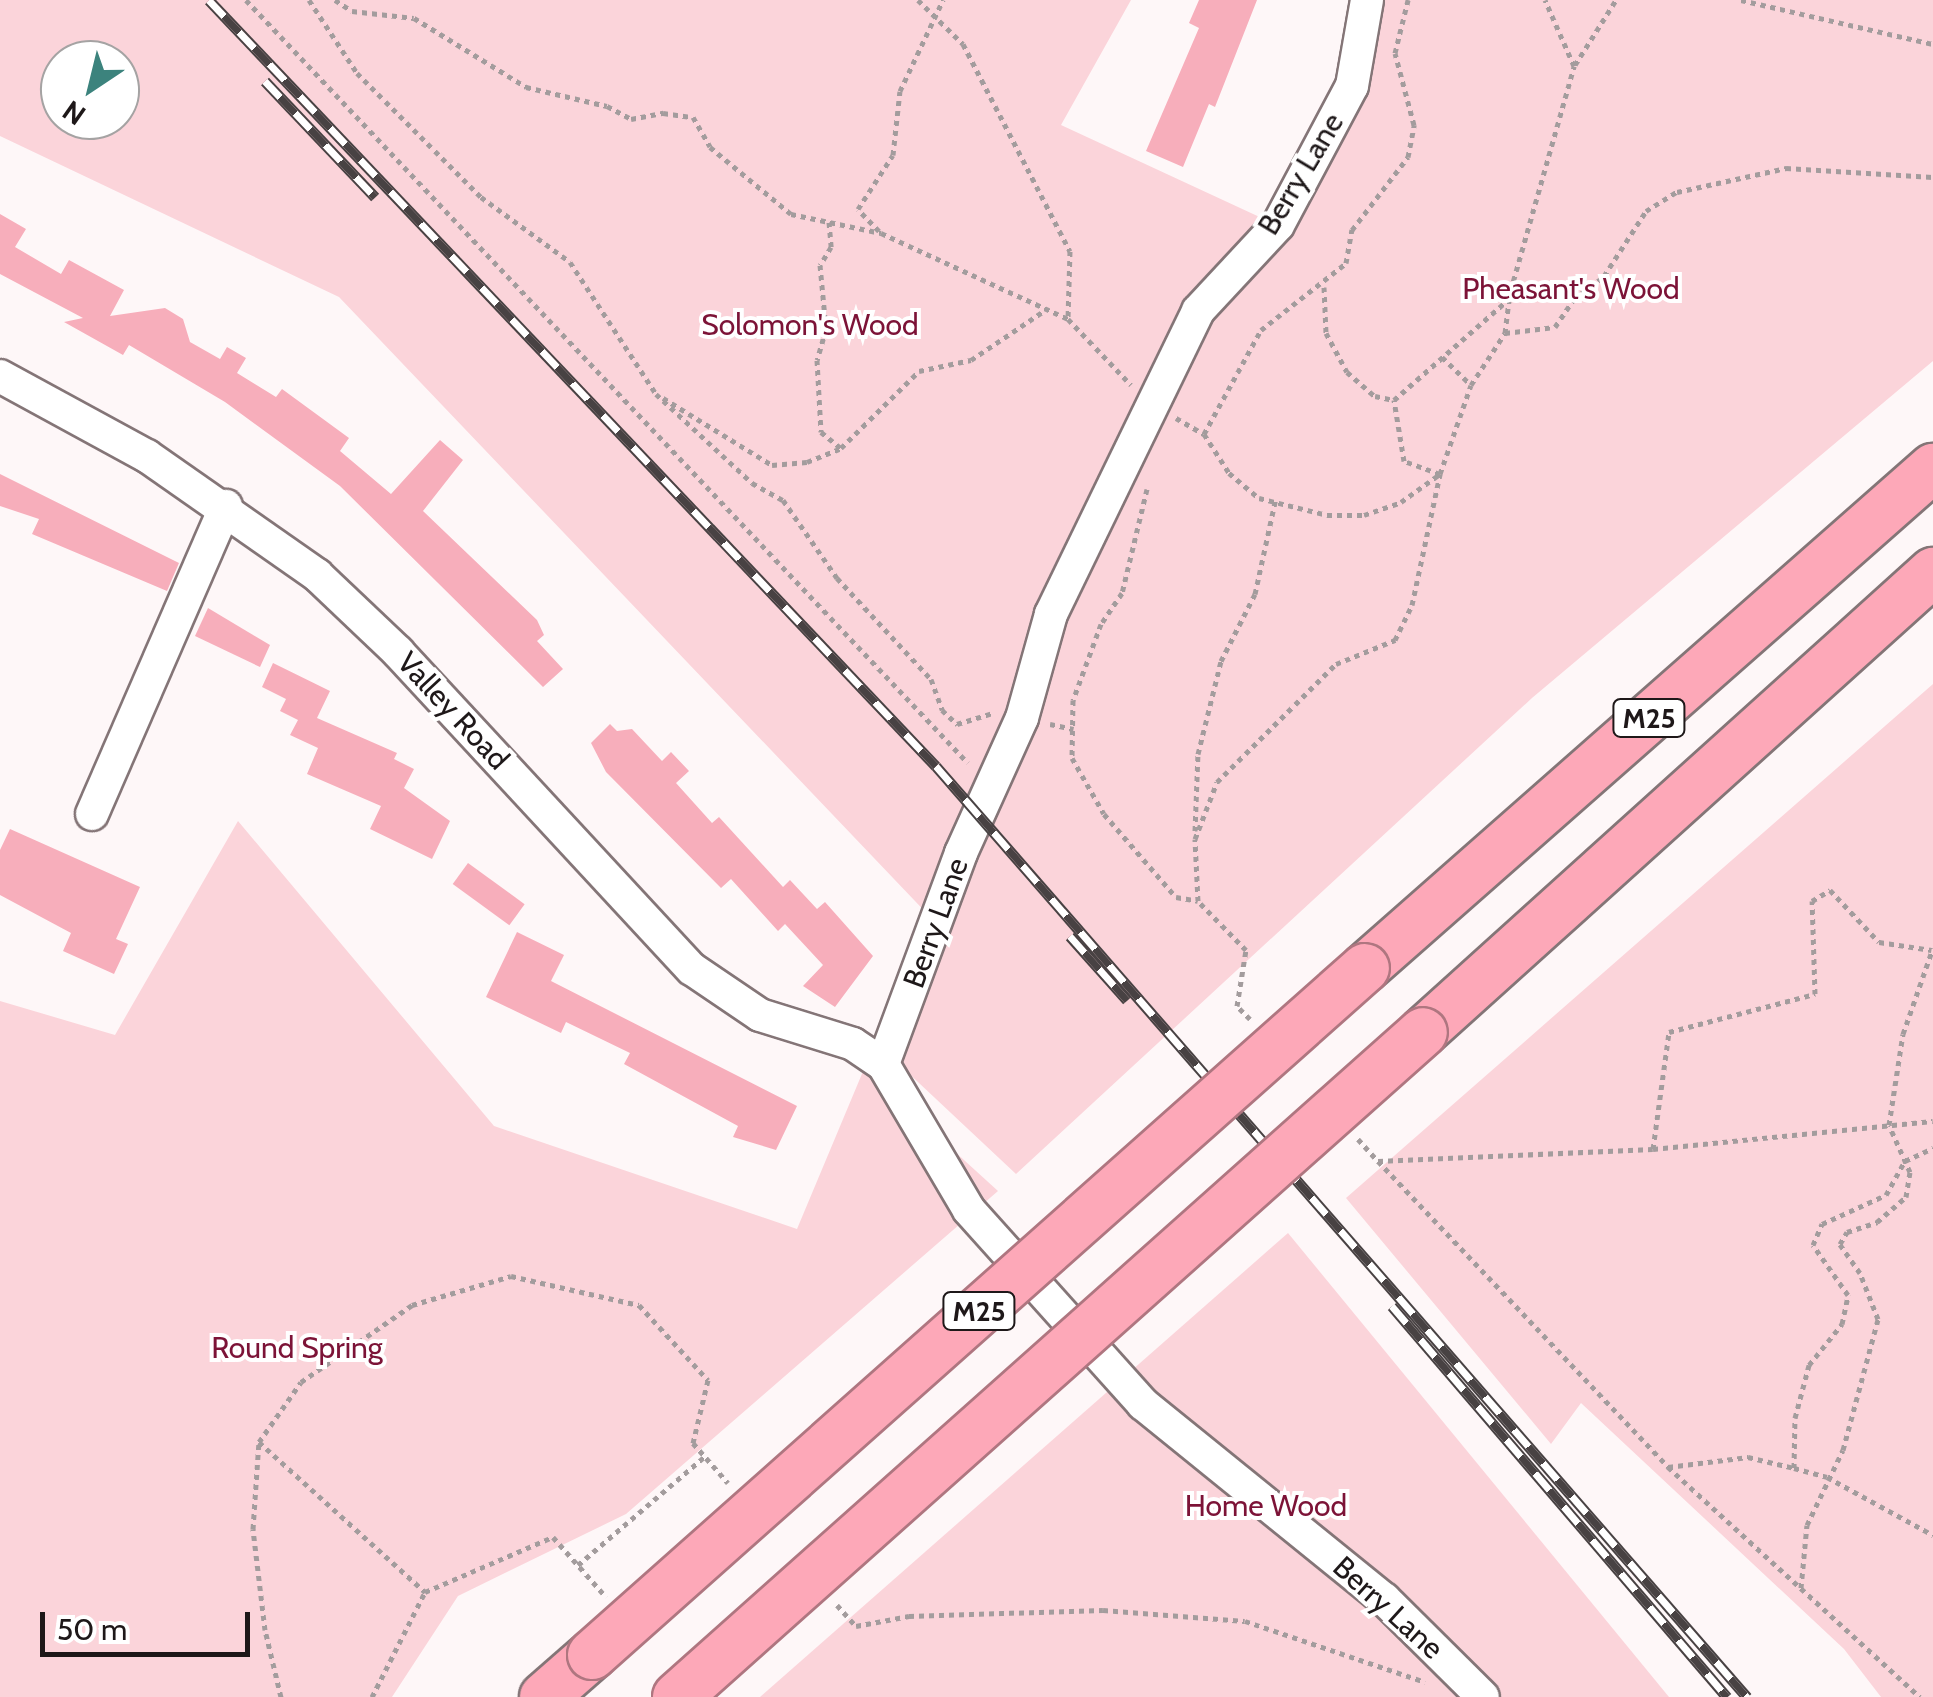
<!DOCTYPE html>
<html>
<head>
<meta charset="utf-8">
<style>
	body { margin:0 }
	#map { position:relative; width:1933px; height:1697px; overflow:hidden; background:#fef7f8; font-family:Cabin,sans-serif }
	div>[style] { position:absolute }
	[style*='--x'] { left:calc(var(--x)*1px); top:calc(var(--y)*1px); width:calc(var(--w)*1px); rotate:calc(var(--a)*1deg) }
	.green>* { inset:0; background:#fbd4da }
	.building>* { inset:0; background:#f7aebb; transform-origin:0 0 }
	.path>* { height:5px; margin-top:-2.5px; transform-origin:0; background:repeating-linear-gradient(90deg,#a39c9d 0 5px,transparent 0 10px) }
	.roads { filter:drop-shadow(2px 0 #847577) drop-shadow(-2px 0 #847577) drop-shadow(0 2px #847577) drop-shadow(0 -2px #847577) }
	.minor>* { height:32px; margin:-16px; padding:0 16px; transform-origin:16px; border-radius:16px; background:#fff }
	.highway>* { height:48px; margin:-24px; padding:0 24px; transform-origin:24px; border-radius:24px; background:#fda8b8 }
	.rail>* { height:11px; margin-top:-5.5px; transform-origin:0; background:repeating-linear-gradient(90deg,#fff 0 22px,#484243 0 44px); box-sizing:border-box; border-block:2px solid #484243 }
	.bridges { filter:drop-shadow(2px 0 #af7680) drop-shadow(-2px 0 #af7680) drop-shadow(0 2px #af7680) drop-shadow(0 -2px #af7680) }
	.highway-bridge>* { height:48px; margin:-24px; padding:0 24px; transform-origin:24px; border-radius:24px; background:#fda8b8 }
	span { translate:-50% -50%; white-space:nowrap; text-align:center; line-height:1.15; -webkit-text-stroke:8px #fff; paint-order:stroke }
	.shield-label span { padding:2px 8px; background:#fff; border:2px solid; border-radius:8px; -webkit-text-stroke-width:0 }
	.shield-label { font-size:28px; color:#1e1819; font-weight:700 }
	.street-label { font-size:30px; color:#1e1819 }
	.park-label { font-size:30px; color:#7c1337 }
	.north { position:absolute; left:40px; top:40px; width:100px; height:100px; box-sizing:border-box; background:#fff; border:2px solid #a5a3a3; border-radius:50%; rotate:215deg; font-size:28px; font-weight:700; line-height:40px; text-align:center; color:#1e1819 }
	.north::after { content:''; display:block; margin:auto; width:35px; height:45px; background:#3c837d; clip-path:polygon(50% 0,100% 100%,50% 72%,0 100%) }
	.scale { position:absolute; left:40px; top:1612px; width:210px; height:45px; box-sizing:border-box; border:5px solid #1e1819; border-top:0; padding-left:12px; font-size:30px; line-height:35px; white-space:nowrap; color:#1e1819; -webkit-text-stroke:8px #fff; paint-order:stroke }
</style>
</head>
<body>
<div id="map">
	<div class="green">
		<div style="clip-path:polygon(evenodd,0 0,1131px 0,1061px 125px,1277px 225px,1375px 0,1933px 0,1933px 361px,1532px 698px,1016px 1174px,887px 1053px,935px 922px,339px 297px,0 136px,0 0,60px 60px,120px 60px,120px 120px,60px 120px,60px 60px)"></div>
		<div style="clip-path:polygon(1933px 684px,1933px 1697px,1881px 1697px,1844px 1649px,1581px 1403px,1551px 1444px,1346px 1198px)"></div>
		<div style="clip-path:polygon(238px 821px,494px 1126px,797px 1229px,864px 1069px,998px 1191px,626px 1514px,458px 1596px,392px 1697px,0 1697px,0 1001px,115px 1035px)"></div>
		<div style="clip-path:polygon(1288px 1233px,1669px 1697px,760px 1697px)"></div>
	</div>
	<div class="building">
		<div style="clip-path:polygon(1199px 0,1257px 0,1215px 107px,1209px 104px,1183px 167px,1146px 151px,1199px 28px,1189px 23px)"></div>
		<div style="clip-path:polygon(0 214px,26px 229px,15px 247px,61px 274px,69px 260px,124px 290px,110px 316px,165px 308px,183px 319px,190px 342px,220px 359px,227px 347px,246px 358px,237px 373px,276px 397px,282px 389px,349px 438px,340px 451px,391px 494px,440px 440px,463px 460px,423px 511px,537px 620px,544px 635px,537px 641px,563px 669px,543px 687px,340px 486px,225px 402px,129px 345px,123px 355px,64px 322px,83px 318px,0 274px)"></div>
		<div style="clip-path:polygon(0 474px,179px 563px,167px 591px,32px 534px,39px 519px,0 506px)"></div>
		<div style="clip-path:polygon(208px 608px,270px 645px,260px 667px,195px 636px)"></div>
		<div style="clip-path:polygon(273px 663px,330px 691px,317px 718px,397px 753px,394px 759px,414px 769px,404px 788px,450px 821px,432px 859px,370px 829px,381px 806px,307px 774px,318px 748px,290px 735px,298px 720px,280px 711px,286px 699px,262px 687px)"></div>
		<div style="clip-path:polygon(610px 724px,617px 731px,632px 729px,662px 761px,671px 752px,689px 771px,676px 783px,712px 823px,719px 817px,783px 887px,790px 880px,817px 909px,825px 902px,873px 956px,835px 1007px,803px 986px,823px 965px,785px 924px,778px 931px,731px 879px,721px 888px,606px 772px,591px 743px)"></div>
		<div style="clip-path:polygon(10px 829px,140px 887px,116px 939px,128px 944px,114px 974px,63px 951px,71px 933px,0 895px,0 850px)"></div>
		<div style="left:468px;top:863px;width:70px;height:26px;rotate:36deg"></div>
		<div style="clip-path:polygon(517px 932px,564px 955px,551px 981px,797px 1106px,776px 1150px,733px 1137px,738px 1126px,624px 1064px,630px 1053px,566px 1022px,561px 1033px,486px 997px)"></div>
	</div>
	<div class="path">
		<div style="--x:246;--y:0;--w:1050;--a:46.58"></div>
		<div style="--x:309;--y:0;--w:87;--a:56.7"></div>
		<div style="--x:357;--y:73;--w:175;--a:45"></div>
		<div style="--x:481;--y:197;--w:110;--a:36.1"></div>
		<div style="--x:570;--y:262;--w:158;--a:56.9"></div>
		<div style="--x:656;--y:394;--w:131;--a:42.8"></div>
		<div style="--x:752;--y:483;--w:35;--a:29"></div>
		<div style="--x:783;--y:500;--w:95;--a:55.3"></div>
		<div style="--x:837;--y:578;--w:138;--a:47.1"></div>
		<div style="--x:931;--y:679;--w:33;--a:70"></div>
		<div style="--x:942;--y:710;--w:21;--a:43"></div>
		<div style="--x:957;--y:724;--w:37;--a:-17"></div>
		<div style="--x:335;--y:0;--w:20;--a:33"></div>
		<div style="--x:352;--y:11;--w:62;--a:6.4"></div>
		<div style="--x:414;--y:18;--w:132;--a:31.6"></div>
		<div style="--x:526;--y:87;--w:83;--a:13.2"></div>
		<div style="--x:607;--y:106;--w:27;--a:28"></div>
		<div style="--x:631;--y:119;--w:33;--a:-11"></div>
		<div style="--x:663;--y:113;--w:30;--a:8"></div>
		<div style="--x:693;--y:117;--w:34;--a:60"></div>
		<div style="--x:710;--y:147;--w:105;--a:39.6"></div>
		<div style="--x:791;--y:214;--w:92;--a:11.9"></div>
		<div style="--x:881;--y:233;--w:206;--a:24.7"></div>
		<div style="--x:1068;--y:319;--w:91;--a:46.3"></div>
		<div style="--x:918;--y:0;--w:63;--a:44.4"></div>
		<div style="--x:963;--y:44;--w:233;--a:62.7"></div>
		<div style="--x:1070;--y:251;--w:68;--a:91.7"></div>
		<div style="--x:1741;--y:0;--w:197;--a:12.9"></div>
		<div style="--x:1575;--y:65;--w:77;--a:-57.8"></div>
		<div style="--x:829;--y:222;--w:25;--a:85"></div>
		<div style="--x:831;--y:247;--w:21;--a:121"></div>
		<div style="--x:820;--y:265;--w:64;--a:84.6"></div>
		<div style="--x:826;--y:329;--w:32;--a:106"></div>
		<div style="--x:817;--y:360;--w:72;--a:86.8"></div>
		<div style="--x:821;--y:432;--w:26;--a:39"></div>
		<div style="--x:879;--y:231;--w:30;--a:-134"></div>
		<div style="--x:858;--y:209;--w:64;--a:-57.1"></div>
		<div style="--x:893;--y:155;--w:64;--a:-83.8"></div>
		<div style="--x:900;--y:91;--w:101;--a:-64.7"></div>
		<div style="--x:1324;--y:287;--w:46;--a:87.5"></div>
		<div style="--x:1326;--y:333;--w:44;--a:61.7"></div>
		<div style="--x:1347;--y:372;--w:37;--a:41"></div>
		<div style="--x:1375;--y:396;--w:19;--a:12"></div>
		<div style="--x:1505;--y:333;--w:32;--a:-83"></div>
		<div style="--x:1442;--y:357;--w:40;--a:44"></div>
		<div style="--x:663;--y:398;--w:128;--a:31.6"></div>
		<div style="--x:772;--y:465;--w:35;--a:-5"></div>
		<div style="--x:807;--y:462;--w:37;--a:-22"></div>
		<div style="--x:841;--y:448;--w:110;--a:-44.6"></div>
		<div style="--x:919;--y:371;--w:53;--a:-11.9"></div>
		<div style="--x:971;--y:360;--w:92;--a:-33.9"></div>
		<div style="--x:1176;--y:418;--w:32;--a:30"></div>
		<div style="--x:1204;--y:434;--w:46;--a:57.3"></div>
		<div style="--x:1229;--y:473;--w:39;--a:40"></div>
		<div style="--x:1259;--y:498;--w:70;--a:14"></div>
		<div style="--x:1327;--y:515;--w:37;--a:0"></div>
		<div style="--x:1364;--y:515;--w:39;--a:-19"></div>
		<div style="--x:1401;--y:502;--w:48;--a:-35.7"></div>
		<div style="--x:1440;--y:474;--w:94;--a:-70.8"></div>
		<div style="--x:1471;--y:385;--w:62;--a:-56.8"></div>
		<div style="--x:1505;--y:333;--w:50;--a:-6.8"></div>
		<div style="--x:1555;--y:327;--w:34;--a:-56"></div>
		<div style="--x:1574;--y:299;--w:38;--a:-37"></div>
		<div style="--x:1604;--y:276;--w:77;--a:-57.1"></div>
		<div style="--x:1646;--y:211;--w:36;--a:-32"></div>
		<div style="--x:1677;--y:192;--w:112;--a:-12.4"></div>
		<div style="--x:1786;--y:168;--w:147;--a:3.5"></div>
		<div style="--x:1204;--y:434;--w:119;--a:-61.3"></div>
		<div style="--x:1261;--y:330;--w:108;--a:-38.2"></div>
		<div style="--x:1346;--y:263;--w:34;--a:-80"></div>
		<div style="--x:1352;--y:230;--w:92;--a:-52.5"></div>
		<div style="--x:1408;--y:157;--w:33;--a:-79"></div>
		<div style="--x:1414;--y:125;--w:74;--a:-104.8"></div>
		<div style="--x:1395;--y:53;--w:55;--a:-76.2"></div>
		<div style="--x:1147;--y:489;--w:107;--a:103.5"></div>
		<div style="--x:1122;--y:593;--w:37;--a:124"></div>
		<div style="--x:1101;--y:624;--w:81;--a:110.2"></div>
		<div style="--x:1073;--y:700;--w:58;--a:91"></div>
		<div style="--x:1072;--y:758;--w:64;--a:60.3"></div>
		<div style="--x:1104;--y:814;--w:110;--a:49.1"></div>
		<div style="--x:1176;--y:897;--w:22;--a:10"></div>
		<div style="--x:1050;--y:724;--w:24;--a:12"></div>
		<div style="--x:1195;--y:831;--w:77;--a:-87.8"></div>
		<div style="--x:1198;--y:754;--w:96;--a:-76.1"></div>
		<div style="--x:1221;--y:661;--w:75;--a:-63.1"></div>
		<div style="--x:1255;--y:594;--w:98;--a:-77.7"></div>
		<div style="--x:1250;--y:1019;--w:18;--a:-135"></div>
		<div style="--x:1237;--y:1006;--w:57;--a:-80.9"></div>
		<div style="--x:1246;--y:950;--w:69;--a:-134.4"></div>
		<div style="--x:1198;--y:901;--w:62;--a:-92.8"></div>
		<div style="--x:1195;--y:839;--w:61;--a:-68.9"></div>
		<div style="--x:1217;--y:782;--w:168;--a:-44.8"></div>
		<div style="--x:1336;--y:664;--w:64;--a:-22.1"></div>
		<div style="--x:1395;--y:640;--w:39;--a:-64"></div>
		<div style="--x:1412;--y:605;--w:134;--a:-77.9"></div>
		<div style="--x:1440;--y:474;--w:38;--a:-160"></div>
		<div style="--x:1404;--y:461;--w:62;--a:-99.3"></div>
		<div style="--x:1394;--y:400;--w:152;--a:-41.3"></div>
		<div style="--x:1508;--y:300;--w:243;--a:-74.2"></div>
		<div style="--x:1574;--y:66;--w:72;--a:-113.7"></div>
		<div style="--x:1358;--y:1139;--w:30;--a:48"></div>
		<div style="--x:1378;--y:1161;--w:275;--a:-2.5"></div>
		<div style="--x:1653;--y:1149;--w:281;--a:-5.7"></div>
		<div style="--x:1653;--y:1149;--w:118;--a:-82.2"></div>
		<div style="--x:1669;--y:1032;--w:151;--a:-14.6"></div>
		<div style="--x:1815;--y:994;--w:93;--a:-91.8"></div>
		<div style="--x:1812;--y:901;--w:21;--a:-31"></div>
		<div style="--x:1830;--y:890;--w:71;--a:46.7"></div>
		<div style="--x:1879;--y:942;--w:53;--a:8.7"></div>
		<div style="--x:1378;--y:1161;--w:422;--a:46.5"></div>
		<div style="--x:1668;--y:1467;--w:341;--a:42.4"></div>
		<div style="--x:259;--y:1442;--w:224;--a:42.1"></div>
		<div style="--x:1668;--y:1467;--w:81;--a:-7.1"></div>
		<div style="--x:1748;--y:1457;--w:47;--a:13.4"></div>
		<div style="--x:1794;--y:1468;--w:34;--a:15"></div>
		<div style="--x:1827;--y:1477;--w:121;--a:28.7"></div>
		<div style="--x:1794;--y:1468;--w:50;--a:-88.9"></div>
		<div style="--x:1795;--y:1418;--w:55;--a:-75.2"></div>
		<div style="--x:1809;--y:1365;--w:53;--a:-51.2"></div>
		<div style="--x:1842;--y:1324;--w:30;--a:-78"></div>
		<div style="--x:1848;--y:1295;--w:61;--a:-125"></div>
		<div style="--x:1813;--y:1245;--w:23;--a:-67"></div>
		<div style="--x:1822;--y:1224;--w:70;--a:-24.4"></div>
		<div style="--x:1886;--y:1195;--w:39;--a:-61"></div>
		<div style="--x:1905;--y:1161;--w:31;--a:-25"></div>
		<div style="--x:578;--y:1565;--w:167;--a:-40.6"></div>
		<div style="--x:1801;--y:1588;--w:63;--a:-84.6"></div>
		<div style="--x:1807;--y:1525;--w:83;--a:-64.4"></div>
		<div style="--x:1843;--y:1450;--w:136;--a:-75"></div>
		<div style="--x:1878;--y:1319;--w:49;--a:-111.4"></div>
		<div style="--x:1860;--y:1273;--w:35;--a:-125"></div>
		<div style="--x:1840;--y:1244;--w:14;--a:-60"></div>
		<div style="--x:1847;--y:1232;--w:32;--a:-18"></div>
		<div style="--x:1877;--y:1222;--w:38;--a:-41"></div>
		<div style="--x:1906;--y:1197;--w:25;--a:-81"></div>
		<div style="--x:1910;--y:1172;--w:51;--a:-114.1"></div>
		<div style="--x:1889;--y:1125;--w:92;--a:-81.3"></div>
		<div style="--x:1903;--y:1034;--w:91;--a:-70.8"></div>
		<div style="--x:837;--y:1605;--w:28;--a:48"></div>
		<div style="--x:856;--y:1626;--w:54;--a:-10.7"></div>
		<div style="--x:909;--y:1616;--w:194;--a:-1.8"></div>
		<div style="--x:1103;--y:1610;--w:142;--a:4.4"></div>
		<div style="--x:1245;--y:1621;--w:190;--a:18.7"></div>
		<div style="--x:281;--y:1697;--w:69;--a:-103.4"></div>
		<div style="--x:265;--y:1630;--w:102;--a:-96.8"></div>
		<div style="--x:253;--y:1529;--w:87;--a:-86.1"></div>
		<div style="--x:259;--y:1442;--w:73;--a:-55"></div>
		<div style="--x:301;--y:1382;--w:135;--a:-34.7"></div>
		<div style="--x:412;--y:1305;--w:103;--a:-16.3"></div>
		<div style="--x:511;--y:1276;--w:131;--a:12.8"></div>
		<div style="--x:639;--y:1305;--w:102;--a:47.4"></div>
		<div style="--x:708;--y:1380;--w:65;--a:103.4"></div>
		<div style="--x:693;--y:1443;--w:53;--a:48.8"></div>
		<div style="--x:372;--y:1697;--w:118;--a:-63.2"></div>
		<div style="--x:425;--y:1592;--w:139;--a:-23.3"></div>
		<div style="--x:553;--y:1537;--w:80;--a:48.5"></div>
	</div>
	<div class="roads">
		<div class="minor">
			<div style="--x:0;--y:376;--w:167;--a:28.6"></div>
			<div style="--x:147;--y:456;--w:208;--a:35"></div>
			<div style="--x:317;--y:575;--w:112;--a:43.5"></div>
			<div style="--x:398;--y:652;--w:432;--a:47.2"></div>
			<div style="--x:692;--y:969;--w:82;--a:34.1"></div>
			<div style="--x:760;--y:1015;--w:97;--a:17.3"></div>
			<div style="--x:853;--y:1044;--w:36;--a:34"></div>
			<div style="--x:883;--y:1064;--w:169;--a:59.5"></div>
			<div style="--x:969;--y:1210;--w:261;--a:48.1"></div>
			<div style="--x:1143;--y:1404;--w:310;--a:39"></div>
			<div style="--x:1384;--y:1599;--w:139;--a:44.7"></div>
			<div style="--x:92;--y:814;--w:336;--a:-66.5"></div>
			<div style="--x:883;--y:1064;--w:225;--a:-69.7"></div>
			<div style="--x:961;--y:853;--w:148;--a:-65.7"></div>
			<div style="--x:1022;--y:718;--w:108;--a:-74.4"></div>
			<div style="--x:1051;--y:614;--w:337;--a:-64.1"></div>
			<div style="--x:1198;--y:311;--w:117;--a:-47.1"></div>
			<div style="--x:1278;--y:225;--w:157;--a:-62"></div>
			<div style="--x:1352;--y:86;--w:87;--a:-80.1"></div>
		</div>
		<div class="highway">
			<div style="--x:1365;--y:968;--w:757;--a:-41.36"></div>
			<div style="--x:1423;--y:1032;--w:687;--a:-42.05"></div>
			<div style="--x:544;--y:1697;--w:64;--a:-41.2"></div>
		</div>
	</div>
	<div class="rail">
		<div style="--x:209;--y:0;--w:1056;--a:46.5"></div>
		<div style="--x:936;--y:766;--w:1235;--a:48.94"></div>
		<div style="--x:265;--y:81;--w:160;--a:46.5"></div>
		<div style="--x:1070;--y:936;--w:86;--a:48.3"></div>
		<div style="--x:1392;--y:1306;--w:515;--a:49.41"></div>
	</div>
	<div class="bridges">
		<div class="highway-bridge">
			<div style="--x:592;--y:1655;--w:1034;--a:-41.63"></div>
			<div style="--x:677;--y:1697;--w:999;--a:-41.71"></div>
		</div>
	</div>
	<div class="shield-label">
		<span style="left:1649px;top:718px">M25</span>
		<span style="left:979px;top:1311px">M25</span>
	</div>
	<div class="street-label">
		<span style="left:1301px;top:174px;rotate:-59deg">Berry Lane</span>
		<span style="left:453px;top:711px;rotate:47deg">Valley Road</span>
		<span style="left:936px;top:923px;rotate:-70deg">Berry Lane</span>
		<span style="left:1388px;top:1608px;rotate:42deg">Berry Lane</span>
	</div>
	<div class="park-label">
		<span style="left:1571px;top:289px">Pheasant's Wood</span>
		<span style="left:810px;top:325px">Solomon's Wood</span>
		<span style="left:297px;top:1348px">Round Spring</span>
		<span style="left:1266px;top:1506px">Home Wood</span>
	</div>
	<div class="north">N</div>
	<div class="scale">50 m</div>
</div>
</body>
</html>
